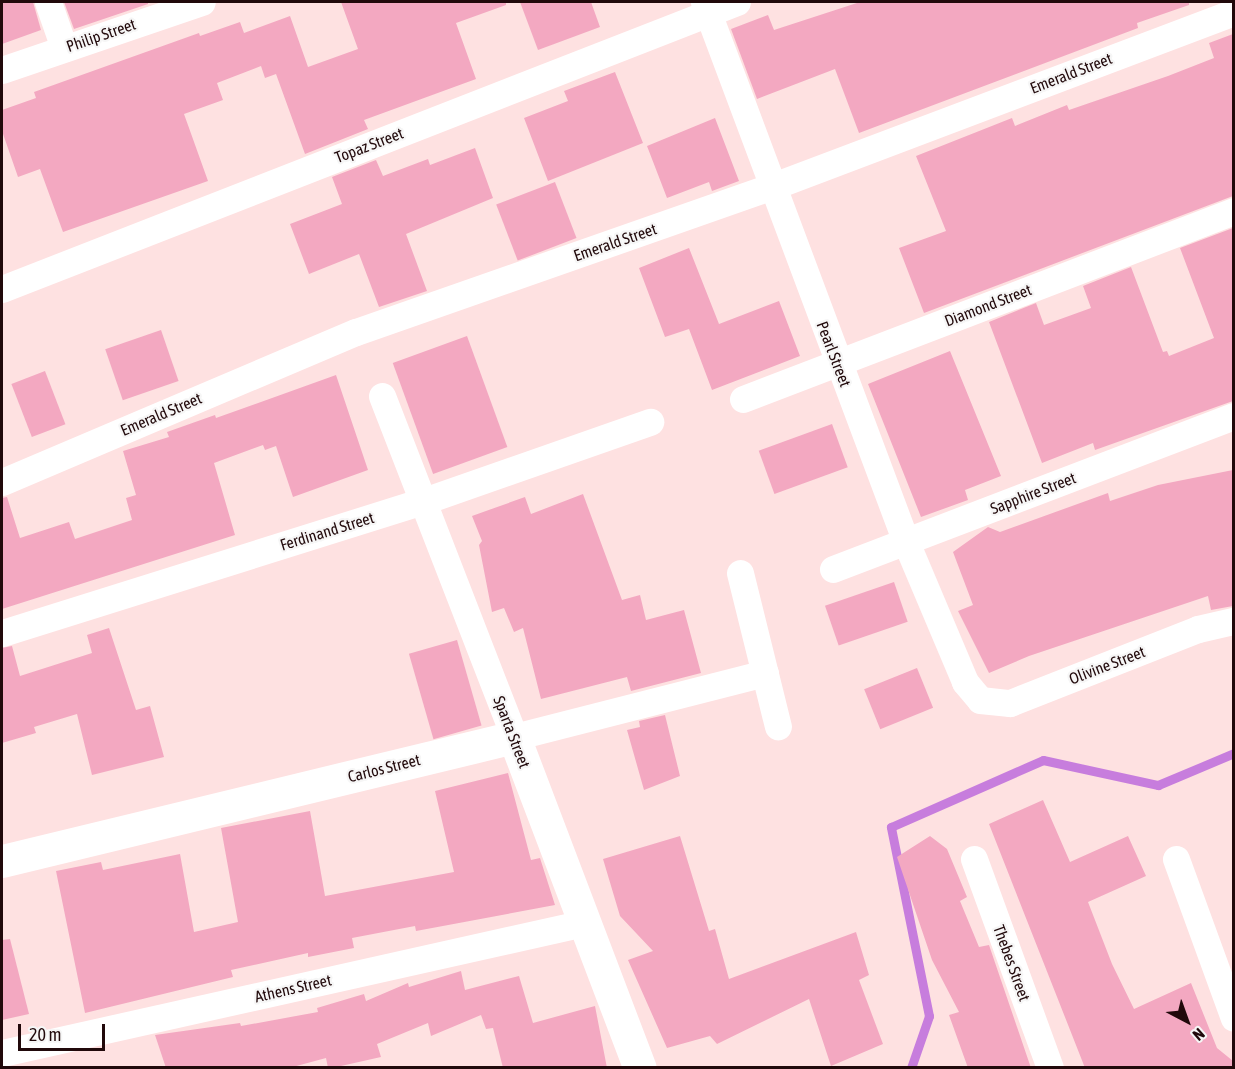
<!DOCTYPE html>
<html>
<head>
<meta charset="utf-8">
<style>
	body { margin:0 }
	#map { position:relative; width:1235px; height:1069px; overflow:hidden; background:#fee1e1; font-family:"Asap Condensed",sans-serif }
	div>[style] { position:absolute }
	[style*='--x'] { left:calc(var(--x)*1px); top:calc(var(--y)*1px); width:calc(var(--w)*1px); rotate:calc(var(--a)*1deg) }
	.stream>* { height:9px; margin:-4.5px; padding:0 4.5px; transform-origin:4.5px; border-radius:4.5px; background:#c77ddd }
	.building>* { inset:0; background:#f3a8c1; transform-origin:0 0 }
	.street>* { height:27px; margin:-13.5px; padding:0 13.5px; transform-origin:13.5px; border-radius:13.5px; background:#fff }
	.secondary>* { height:33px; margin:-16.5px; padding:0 16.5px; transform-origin:16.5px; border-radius:16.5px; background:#fff }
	span { translate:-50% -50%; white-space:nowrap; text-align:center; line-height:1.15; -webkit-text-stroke:4.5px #f6f6f6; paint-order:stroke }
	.street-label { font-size:16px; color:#21090b }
	.frame { position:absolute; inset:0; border:3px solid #21090b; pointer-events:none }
	.north { position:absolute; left:1157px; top:991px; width:60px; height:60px; -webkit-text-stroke:4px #f6f6f6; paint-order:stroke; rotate:139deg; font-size:16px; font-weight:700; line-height:24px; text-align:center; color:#21090b }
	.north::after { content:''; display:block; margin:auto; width:21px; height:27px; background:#21090b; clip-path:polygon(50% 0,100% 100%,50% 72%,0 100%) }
	.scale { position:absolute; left:18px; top:1024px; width:87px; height:27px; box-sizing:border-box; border:3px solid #21090b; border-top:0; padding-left:8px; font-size:18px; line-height:21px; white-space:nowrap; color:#21090b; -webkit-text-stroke:4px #f6f6f6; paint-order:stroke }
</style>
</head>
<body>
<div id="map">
	<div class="stream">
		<div style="--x:911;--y:1068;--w:55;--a:-70.9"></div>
		<div style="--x:929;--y:1016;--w:193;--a:-101.4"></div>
		<div style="--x:891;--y:827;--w:166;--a:-23.8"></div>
		<div style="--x:1043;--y:760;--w:118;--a:12.3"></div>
		<div style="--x:1158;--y:785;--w:82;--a:-22.8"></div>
	</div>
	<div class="building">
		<div style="clip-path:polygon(2px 2px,33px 2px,41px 30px,2px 44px)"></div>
		<div style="clip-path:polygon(64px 2px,148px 2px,148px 4px,74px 29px)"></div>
		<div style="clip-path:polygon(341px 2px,506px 2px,506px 5px,456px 23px,476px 79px,364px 120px,368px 129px,305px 154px,276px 74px,265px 78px,261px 66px,217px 83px,223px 100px,184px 114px,208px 181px,63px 232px,40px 169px,18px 177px,2px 131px,2px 110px,36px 98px,34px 92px,199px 33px,200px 36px,240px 22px,244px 33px,290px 16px,308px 67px,358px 49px)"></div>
		<div style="clip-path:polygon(520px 2px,591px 2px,600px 27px,538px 50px)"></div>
		<div style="clip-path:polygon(860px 2px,1189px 2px,1189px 5px,1137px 23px,1138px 28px,859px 133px,835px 69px,757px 99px,731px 29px,768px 15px,774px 30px)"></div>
		<div style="clip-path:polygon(1233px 34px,1233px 196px,924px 313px,899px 248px,946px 231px,916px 156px,1012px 118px,1015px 126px,1067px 105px,1069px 110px,1168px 76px,1214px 58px,1209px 43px)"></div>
		<div style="clip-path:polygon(615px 72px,643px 143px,548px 181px,524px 118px,568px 101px,564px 91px)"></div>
		<div style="clip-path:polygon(715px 118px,739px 181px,712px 191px,709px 182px,667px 198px,647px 146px)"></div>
		<div style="clip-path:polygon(475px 148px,493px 198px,406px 234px,427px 291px,379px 307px,359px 254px,309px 274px,290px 224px,342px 204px,332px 177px,376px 160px,383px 176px,428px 159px,430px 165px)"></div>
		<div style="left:555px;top:182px;width:60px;height:63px;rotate:69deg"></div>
		<div style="clip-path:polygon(1233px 228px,1233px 401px,1095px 450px,1093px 443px,1042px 463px,989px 322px,1036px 303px,1044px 325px,1091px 308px,1083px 286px,1131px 267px,1163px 352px,1167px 351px,1169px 356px,1214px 338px,1180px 248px)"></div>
		<div style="clip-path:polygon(689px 248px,719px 324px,779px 301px,800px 356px,712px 390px,689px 329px,665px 337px,639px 268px)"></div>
		<div style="left:161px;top:330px;width:54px;height:59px;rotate:71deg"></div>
		<div style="left:467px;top:336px;width:118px;height:79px;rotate:70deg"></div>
		<div style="clip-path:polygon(950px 351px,1001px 476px,965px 490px,968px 500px,921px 517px,868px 384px)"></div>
		<div style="left:45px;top:371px;width:57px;height:36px;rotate:69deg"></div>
		<div style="clip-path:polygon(336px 375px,368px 470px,293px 497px,276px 446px,265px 450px,263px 445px,214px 463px,235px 535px,2px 609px,2px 498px,7px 497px,20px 538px,69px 522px,75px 539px,132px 520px,126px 498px,136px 495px,123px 451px,169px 437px,167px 432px,215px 415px,216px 418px)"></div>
		<div style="left:832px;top:424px;width:46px;height:78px;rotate:70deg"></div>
		<div style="clip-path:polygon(1233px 470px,1233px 606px,1211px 610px,1208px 596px,1029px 656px,989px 673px,958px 611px,973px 605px,953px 552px,988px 527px,1000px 532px,1108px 493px,1110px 501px,1158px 485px)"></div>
		<div style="clip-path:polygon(583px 494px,622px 600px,640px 595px,646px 620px,684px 610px,701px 673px,631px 691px,627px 677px,541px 699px,523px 628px,514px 632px,504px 608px,492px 612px,479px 545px,482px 541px,472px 516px,525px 497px,531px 514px)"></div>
		<div style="left:894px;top:582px;width:42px;height:73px;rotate:71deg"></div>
		<div style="clip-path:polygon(109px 628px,136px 710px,150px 706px,164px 757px,92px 775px,77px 714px,34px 727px,36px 733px,2px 743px,2px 648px,12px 646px,20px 676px,92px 653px,87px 635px)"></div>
		<div style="left:457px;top:640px;width:89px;height:50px;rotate:74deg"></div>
		<div style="left:917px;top:668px;width:43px;height:57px;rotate:68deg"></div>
		<div style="clip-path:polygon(665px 715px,680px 776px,644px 790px,627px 730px,640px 727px,639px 721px)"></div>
		<div style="clip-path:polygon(508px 773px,531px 860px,540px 858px,555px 905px,416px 931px,415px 926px,352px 938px,354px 948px,308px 957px,308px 953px,231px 970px,233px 977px,85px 1013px,56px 871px,101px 862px,103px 870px,180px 854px,194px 932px,238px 922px,221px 828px,310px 811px,325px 896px,454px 872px,435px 791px)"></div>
		<div style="clip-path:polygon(1043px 800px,1070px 862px,1128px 836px,1146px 876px,1088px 902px,1112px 964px,1134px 1009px,1191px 983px,1217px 1048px,1233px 1061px,1233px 1068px,1085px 1068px,989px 824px)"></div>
		<div style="clip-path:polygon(680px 836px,709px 931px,715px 929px,729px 979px,856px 932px,869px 975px,859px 980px,883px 1044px,831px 1066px,809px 999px,717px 1044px,710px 1036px,667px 1048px,628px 960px,653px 951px,620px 916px,603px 859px)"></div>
		<div style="clip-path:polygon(930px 836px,947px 849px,967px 897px,960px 901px,979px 947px,989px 945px,1031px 1068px,968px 1068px,949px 1015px,959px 1012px,932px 960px,897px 857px)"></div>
		<div style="clip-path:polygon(10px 939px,29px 1014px,2px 1020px,2px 940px)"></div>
		<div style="clip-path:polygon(461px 971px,465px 990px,519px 976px,533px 1023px,595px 1006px,607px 1068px,503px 1068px,493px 1028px,486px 1029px,481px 1015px,431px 1036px,428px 1023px,377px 1044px,381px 1057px,332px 1068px,328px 1068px,326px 1058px,289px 1068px,166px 1068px,155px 1035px,240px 1023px,241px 1026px,318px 1012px,317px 1008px,364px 994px,366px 1001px,408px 983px,409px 987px)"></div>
	</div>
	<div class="street">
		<div style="--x:48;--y:2;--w:49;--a:70.8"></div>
		<div style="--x:704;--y:2;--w:577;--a:69.49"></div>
		<div style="--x:906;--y:542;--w:152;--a:67.1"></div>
		<div style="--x:965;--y:682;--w:23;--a:50"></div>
		<div style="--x:980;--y:700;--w:30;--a:6"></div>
		<div style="--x:1010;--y:703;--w:202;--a:-21.5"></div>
		<div style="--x:1198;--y:629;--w:37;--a:-13"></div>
		<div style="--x:2;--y:70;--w:211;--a:-18.8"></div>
		<div style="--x:2;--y:289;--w:789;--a:-21.33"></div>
		<div style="--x:382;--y:396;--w:366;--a:68.8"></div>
		<div style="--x:514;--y:737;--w:259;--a:-14.3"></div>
		<div style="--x:743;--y:399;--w:526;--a:-20.95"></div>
		<div style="--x:2;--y:482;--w:384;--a:-23"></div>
		<div style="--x:356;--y:332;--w:440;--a:-19.3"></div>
		<div style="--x:771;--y:187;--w:495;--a:-20.7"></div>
		<div style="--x:833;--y:569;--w:429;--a:-20.9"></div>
		<div style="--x:740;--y:573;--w:158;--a:76.1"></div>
		<div style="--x:2;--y:633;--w:439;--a:-17.4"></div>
		<div style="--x:421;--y:502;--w:243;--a:-19.3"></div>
		<div style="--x:974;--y:859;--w:222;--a:70"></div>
		<div style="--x:1176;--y:859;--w:169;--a:70"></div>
		<div style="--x:2;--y:1053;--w:596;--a:-12.59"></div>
	</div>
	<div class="secondary">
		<div style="--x:2;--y:861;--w:527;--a:-13.61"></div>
		<div style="--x:514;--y:737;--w:354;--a:69.2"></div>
	</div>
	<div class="street-label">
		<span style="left:101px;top:35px;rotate:-19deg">Philip Street</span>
		<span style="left:1071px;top:73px;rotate:-21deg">Emerald Street</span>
		<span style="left:369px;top:145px;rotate:-21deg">Topaz Street</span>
		<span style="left:615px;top:242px;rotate:-19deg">Emerald Street</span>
		<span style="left:988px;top:305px;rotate:-21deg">Diamond Street</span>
		<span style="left:834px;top:354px;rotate:69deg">Pearl Street</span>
		<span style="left:161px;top:414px;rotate:-23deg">Emerald Street</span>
		<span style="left:1033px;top:493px;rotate:-21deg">Sapphire Street</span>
		<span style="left:327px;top:531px;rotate:-17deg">Ferdinand Street</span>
		<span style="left:1107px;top:665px;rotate:-21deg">Olivine Street</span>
		<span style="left:512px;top:732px;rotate:69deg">Sparta Street</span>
		<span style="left:384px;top:768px;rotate:-14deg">Carlos Street</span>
		<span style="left:1012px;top:963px;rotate:70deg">Thebes Street</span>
		<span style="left:293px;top:988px;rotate:-13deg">Athens Street</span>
	</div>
	<div class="frame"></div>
	<div class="north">N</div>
	<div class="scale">20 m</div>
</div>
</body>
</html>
